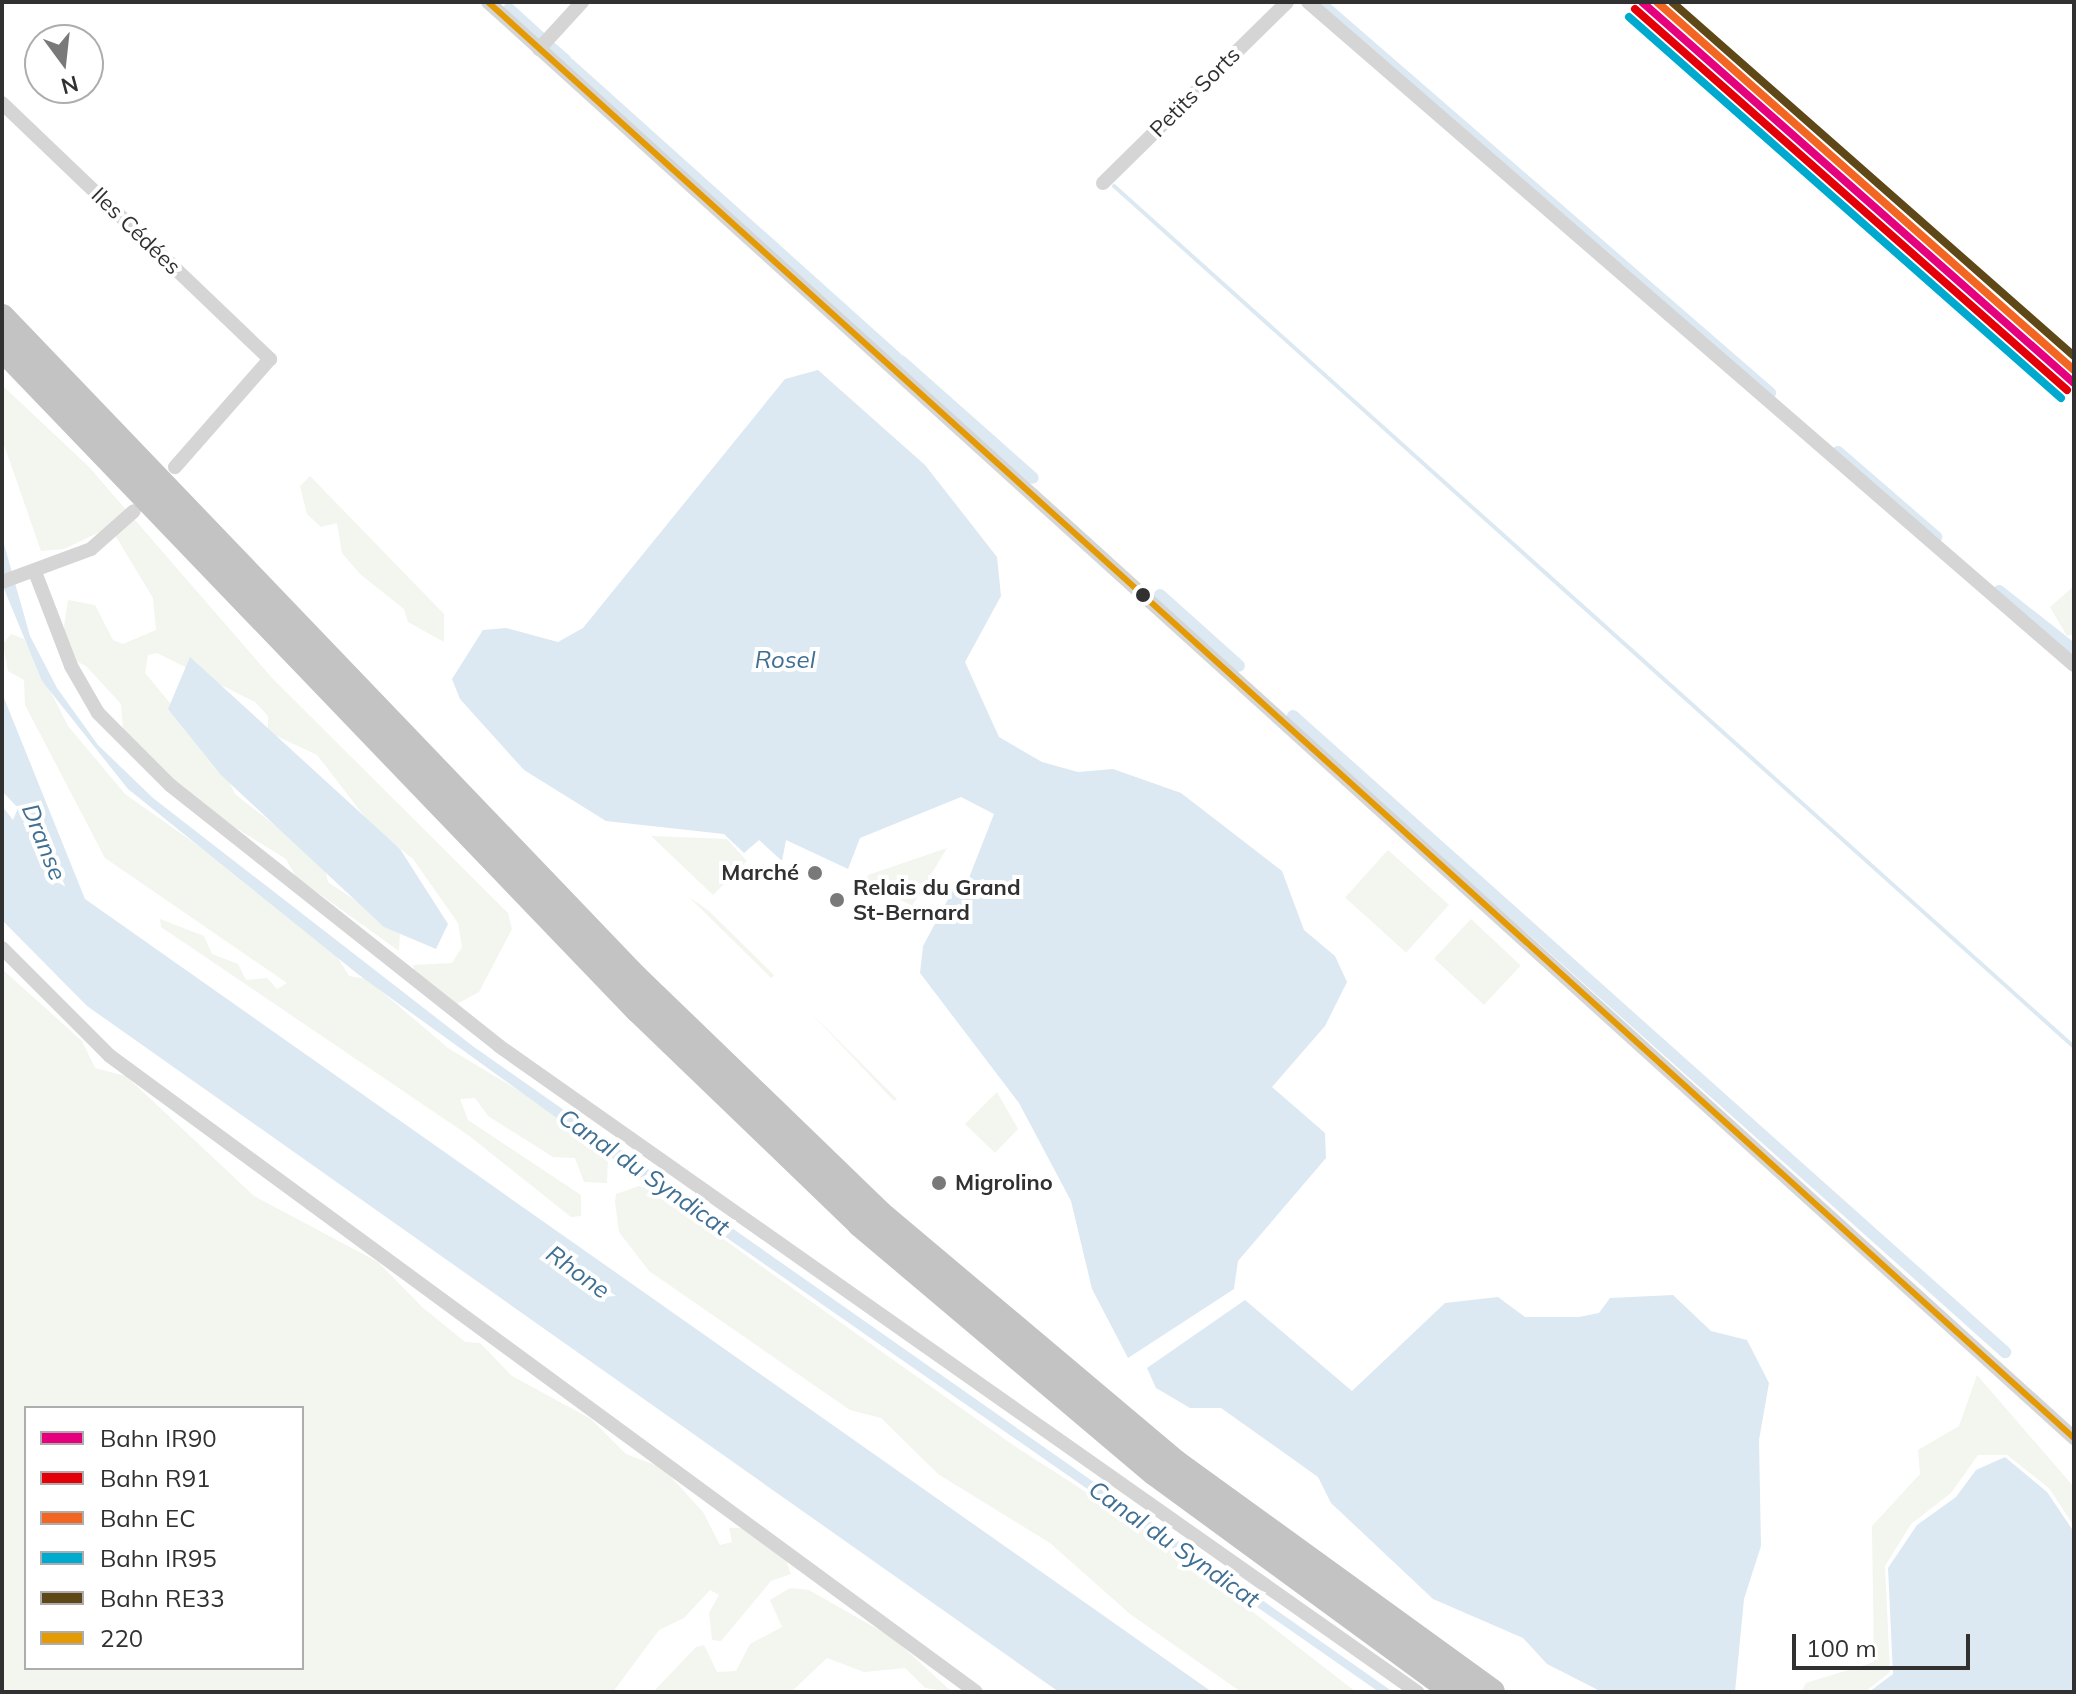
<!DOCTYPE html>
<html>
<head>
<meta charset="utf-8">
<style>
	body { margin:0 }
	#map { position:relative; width:2076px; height:1694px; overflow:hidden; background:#fff; font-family:Mulish,sans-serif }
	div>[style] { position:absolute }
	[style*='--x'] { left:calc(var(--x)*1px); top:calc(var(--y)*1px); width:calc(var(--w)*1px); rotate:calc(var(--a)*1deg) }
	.green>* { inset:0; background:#f2f6ee; transform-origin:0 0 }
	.water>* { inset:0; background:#dce9f2 }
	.stream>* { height:4px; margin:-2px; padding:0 2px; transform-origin:2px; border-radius:2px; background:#dce9f2 }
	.canal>* { height:12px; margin:-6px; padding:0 6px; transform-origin:6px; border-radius:6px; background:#dce9f2 }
	.minor>* { height:14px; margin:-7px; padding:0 7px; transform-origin:7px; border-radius:7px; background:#d5d5d5 }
	.motorway>* { height:26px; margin:-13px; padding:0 13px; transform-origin:13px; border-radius:13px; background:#c3c3c3 }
	.bus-1>* { height:6px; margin:-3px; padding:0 3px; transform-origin:3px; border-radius:3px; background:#e39a05 }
	.rail-1>* { height:8px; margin:-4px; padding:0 4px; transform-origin:4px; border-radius:4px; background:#e5007d }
	.rail-2>* { height:8px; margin:-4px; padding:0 4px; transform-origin:4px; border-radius:4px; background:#e30009 }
	.rail-3>* { height:8px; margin:-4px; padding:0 4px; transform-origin:4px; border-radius:4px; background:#f26522 }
	.rail-4>* { height:8px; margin:-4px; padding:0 4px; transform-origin:4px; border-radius:4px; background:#00a9ce }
	.rail-5>* { height:8px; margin:-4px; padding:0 4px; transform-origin:4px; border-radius:4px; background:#5f4817 }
	.dots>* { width:22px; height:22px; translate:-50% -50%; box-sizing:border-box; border:4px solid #fff; border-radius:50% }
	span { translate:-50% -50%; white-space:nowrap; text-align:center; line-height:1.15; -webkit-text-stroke:8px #fff; paint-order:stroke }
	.street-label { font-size:22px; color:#313131 }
	.poi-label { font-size:22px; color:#313131; font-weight:700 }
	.right { translate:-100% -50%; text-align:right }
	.left { translate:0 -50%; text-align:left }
	.water-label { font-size:24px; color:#3f6f93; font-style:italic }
	.frame { position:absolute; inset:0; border:4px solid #313131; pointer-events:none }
	.legend { position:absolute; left:24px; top:1406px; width:280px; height:264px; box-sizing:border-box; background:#fff; border:2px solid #adadad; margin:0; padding:10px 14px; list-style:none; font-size:24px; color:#313131 }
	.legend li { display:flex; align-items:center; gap:16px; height:40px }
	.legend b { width:40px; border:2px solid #adadad }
	.north { position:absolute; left:24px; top:24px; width:80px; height:80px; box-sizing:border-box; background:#fff; border:2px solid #adadad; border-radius:50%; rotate:165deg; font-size:22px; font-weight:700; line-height:32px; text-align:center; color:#313131 }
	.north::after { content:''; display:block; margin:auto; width:28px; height:36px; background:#797979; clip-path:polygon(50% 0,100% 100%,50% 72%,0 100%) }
	.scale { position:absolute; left:1792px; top:1634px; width:178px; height:36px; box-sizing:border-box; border:4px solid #313131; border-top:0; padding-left:10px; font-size:24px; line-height:28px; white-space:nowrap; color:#313131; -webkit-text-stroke:6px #fff; paint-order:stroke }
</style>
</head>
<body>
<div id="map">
	<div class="green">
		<div style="clip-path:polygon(2px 385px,89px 467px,272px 678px,508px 913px,512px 929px,479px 992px,444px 1011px,418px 990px,413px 965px,452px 963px,462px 947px,458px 923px,413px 859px,371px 825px,317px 755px,268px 732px,268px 716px,255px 702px,157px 653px,148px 655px,145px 673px,221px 764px,235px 794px,324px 864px,328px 882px,400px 931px,399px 951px,296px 877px,286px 859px,149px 774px,123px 729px,121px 704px,86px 666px,60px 653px,68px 600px,95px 605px,113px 640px,123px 644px,156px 630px,153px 598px,110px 527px,64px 549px,41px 551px,2px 439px)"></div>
		<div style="clip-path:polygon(310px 476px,444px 614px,444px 642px,408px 622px,404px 609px,360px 574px,342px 553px,337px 523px,321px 527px,307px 514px,300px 486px)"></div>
		<div style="clip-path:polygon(2074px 586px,2074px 634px,2067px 636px,2050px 607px)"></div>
		<div style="clip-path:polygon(11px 634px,24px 639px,68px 726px,125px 794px,237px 873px,338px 958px,349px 976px,367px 979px,448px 1048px,536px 1101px,608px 1158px,607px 1183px,584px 1182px,575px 1158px,553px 1157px,488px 1116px,475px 1098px,460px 1099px,468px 1120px,581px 1195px,581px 1216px,571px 1217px,468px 1135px,161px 927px,160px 919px,204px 936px,212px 954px,238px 964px,246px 980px,267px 978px,277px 989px,287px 983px,105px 858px,25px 705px,24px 680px,8px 671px,3px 644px)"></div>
		<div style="clip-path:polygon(651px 836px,727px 839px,747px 861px,713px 895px)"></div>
		<div style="clip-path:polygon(947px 848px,912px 906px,866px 880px,868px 875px)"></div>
		<div style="left:1388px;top:850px;width:82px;height:64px;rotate:42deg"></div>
		<div style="clip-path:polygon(689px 897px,709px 911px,774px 975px,771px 978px)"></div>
		<div style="left:1471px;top:919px;width:68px;height:54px;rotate:43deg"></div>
		<div style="clip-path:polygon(evenodd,2px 969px,82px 1041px,95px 1068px,126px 1076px,254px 1196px,378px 1262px,422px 1307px,465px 1342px,480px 1343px,512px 1376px,591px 1419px,626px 1454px,663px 1468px,703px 1512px,720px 1545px,732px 1542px,729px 1528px,743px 1528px,786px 1560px,791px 1574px,771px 1581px,721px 1641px,712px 1640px,709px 1613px,719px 1595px,710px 1590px,684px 1618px,659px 1630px,613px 1692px,2px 1692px,2px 969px,26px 1408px,302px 1408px,302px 1668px,26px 1668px,26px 1408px)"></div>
		<div style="clip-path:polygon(808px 1010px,897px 1099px,894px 1101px)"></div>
		<div style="clip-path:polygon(997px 1092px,1018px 1129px,995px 1153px,965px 1124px)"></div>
		<div style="clip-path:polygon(639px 1186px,657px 1192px,1013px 1445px,1159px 1539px,1356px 1692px,1241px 1692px,1130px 1614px,1050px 1543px,938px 1474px,881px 1418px,850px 1410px,649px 1271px,619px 1232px,615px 1202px,616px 1194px)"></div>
		<div style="clip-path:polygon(1977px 1375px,2073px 1486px,2074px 1526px,2049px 1488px,2007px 1455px,1978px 1455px,1951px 1493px,1911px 1524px,1885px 1566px,1890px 1672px,1865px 1692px,1801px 1692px,1806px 1683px,1874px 1662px,1872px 1526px,1920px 1474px,1918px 1450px,1959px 1426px)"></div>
		<div style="clip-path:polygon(790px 1588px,809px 1590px,893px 1638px,952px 1692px,925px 1688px,905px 1668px,864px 1672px,827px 1658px,791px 1692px,653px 1692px,696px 1647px,704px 1645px,717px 1672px,736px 1671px,750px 1644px,782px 1627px,770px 1600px)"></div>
	</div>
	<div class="water">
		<div style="clip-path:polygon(818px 370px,925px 465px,997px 557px,1001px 596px,965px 662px,999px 737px,1042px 762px,1078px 772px,1113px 769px,1181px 793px,1282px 871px,1304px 930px,1335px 956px,1347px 982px,1325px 1026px,1272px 1087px,1325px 1133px,1326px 1158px,1238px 1261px,1234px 1289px,1128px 1358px,1092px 1289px,1071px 1201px,1019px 1103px,920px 973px,923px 946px,953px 890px,965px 888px,994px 814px,961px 797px,860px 838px,848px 869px,786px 840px,782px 861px,759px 840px,744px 853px,724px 834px,606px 821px,524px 770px,460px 699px,452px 679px,483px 630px,506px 628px,558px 642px,583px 628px,785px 379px)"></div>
		<div style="clip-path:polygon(2px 537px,30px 636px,57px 688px,98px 745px,153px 798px,474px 1047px,1393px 1692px,1379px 1692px,612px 1158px,359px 975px,128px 789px,42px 681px,2px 584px)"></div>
		<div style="clip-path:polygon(190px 657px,400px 849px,448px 924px,436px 949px,384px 927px,221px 775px,168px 709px)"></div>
		<div style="clip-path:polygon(2px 693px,85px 899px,1212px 1692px,1059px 1692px,87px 1006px,2px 920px,2px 806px,13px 820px,18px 808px,2px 791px)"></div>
		<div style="clip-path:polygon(1673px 1295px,1711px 1331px,1747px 1340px,1769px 1383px,1759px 1440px,1761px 1546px,1744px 1599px,1735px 1692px,1602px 1692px,1547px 1664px,1523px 1638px,1433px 1599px,1331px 1503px,1318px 1477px,1221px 1408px,1190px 1408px,1156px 1388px,1147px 1368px,1245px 1300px,1352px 1391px,1445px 1303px,1498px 1297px,1525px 1317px,1579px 1317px,1599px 1313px,1610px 1298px)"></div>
		<div style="clip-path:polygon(2005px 1457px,2047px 1492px,2074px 1532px,2074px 1692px,1869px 1692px,1893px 1674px,1888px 1568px,1917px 1525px,1956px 1497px,1976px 1470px)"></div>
	</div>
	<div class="stream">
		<div style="--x:1114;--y:186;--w:1290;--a:41.89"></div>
	</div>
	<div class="canal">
		<div style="--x:1319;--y:2;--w:597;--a:40.92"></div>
		<div style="--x:509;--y:9;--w:46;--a:42.4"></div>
		<div style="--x:548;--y:45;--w:23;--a:41"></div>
		<div style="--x:569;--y:64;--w:440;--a:41.9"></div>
		<div style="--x:901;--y:361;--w:176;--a:41.6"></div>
		<div style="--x:1838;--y:452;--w:130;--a:40.9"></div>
		<div style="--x:1999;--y:591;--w:95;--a:38.2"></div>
		<div style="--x:1160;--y:595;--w:106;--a:41.9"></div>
		<div style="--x:1293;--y:716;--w:955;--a:41.77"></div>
	</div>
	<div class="minor">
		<div style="--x:488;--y:2;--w:2140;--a:42.16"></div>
		<div style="--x:1308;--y:2;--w:1013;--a:40.88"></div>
		<div style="--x:539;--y:49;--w:64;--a:-47.5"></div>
		<div style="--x:2;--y:103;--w:371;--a:43.7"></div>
		<div style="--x:270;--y:359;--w:144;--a:131.3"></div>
		<div style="--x:1103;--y:183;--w:258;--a:-44.5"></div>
		<div style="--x:35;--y:572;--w:101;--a:69"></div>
		<div style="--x:71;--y:666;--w:54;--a:60.1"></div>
		<div style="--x:98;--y:713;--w:102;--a:45"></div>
		<div style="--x:170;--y:785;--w:420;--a:38.4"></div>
		<div style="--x:499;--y:1046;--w:1123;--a:35.13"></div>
		<div style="--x:2;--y:582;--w:95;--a:-20.3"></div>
		<div style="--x:91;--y:549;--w:57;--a:-41.5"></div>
		<div style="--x:2;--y:948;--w:153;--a:45"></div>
		<div style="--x:110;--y:1056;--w:1074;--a:36.29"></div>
	</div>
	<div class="motorway">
		<div style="--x:2;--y:317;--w:914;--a:46.2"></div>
		<div style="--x:635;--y:977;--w:339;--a:44"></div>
		<div style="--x:879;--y:1213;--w:388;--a:40.1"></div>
		<div style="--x:1176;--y:1463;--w:390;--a:35.9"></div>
		<div style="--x:2;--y:348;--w:918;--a:46.15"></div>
		<div style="--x:638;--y:1010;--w:308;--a:43.9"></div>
		<div style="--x:860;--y:1224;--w:386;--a:40.2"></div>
		<div style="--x:1155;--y:1473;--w:371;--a:36.2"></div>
	</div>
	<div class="bus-1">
		<div style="--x:488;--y:2;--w:2140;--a:42.16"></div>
	</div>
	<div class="rail-1">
		<div style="--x:1642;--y:2;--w:576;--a:41.41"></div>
	</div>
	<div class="rail-2">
		<div style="--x:1635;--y:9;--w:576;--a:41.41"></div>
	</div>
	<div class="rail-3">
		<div style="--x:1657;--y:2;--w:556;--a:41.43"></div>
	</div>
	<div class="rail-4">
		<div style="--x:1629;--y:17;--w:576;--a:41.41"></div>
	</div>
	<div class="rail-5">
		<div style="--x:1672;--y:2;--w:536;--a:41.37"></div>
	</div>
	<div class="dots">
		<div style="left:1143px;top:595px;background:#313131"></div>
		<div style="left:815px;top:873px;background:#797979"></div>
		<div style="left:837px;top:900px;background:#797979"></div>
		<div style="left:939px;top:1183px;background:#797979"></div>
	</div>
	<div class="street-label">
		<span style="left:1195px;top:92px;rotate:-45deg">Petits Sorts</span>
		<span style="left:136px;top:231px;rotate:44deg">Iles Cédées</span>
	</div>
	<div class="poi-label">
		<span class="right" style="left:799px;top:873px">Marché</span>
		<span class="left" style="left:853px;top:900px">Relais du Grand<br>St-Bernard</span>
		<span class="left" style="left:955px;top:1183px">Migrolino</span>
	</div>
	<div class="water-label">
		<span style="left:785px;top:660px">Rosel</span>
		<span style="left:44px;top:842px;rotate:68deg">Dranse</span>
		<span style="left:644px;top:1172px;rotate:35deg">Canal du Syndicat</span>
		<span style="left:578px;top:1272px;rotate:36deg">Rhone</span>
		<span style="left:1174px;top:1544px;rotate:35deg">Canal du Syndicat</span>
	</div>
	<div class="frame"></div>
	<ul class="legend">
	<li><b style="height:10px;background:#e5007d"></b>Bahn IR90</li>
	<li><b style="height:10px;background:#e30009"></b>Bahn R91</li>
	<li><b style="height:10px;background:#f26522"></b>Bahn EC</li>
	<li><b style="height:10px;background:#00a9ce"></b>Bahn IR95</li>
	<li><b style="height:10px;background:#5f4817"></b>Bahn RE33</li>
	<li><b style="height:10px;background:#e39a05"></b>220</li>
	</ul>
	<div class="north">N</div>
	<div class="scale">100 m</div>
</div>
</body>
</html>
